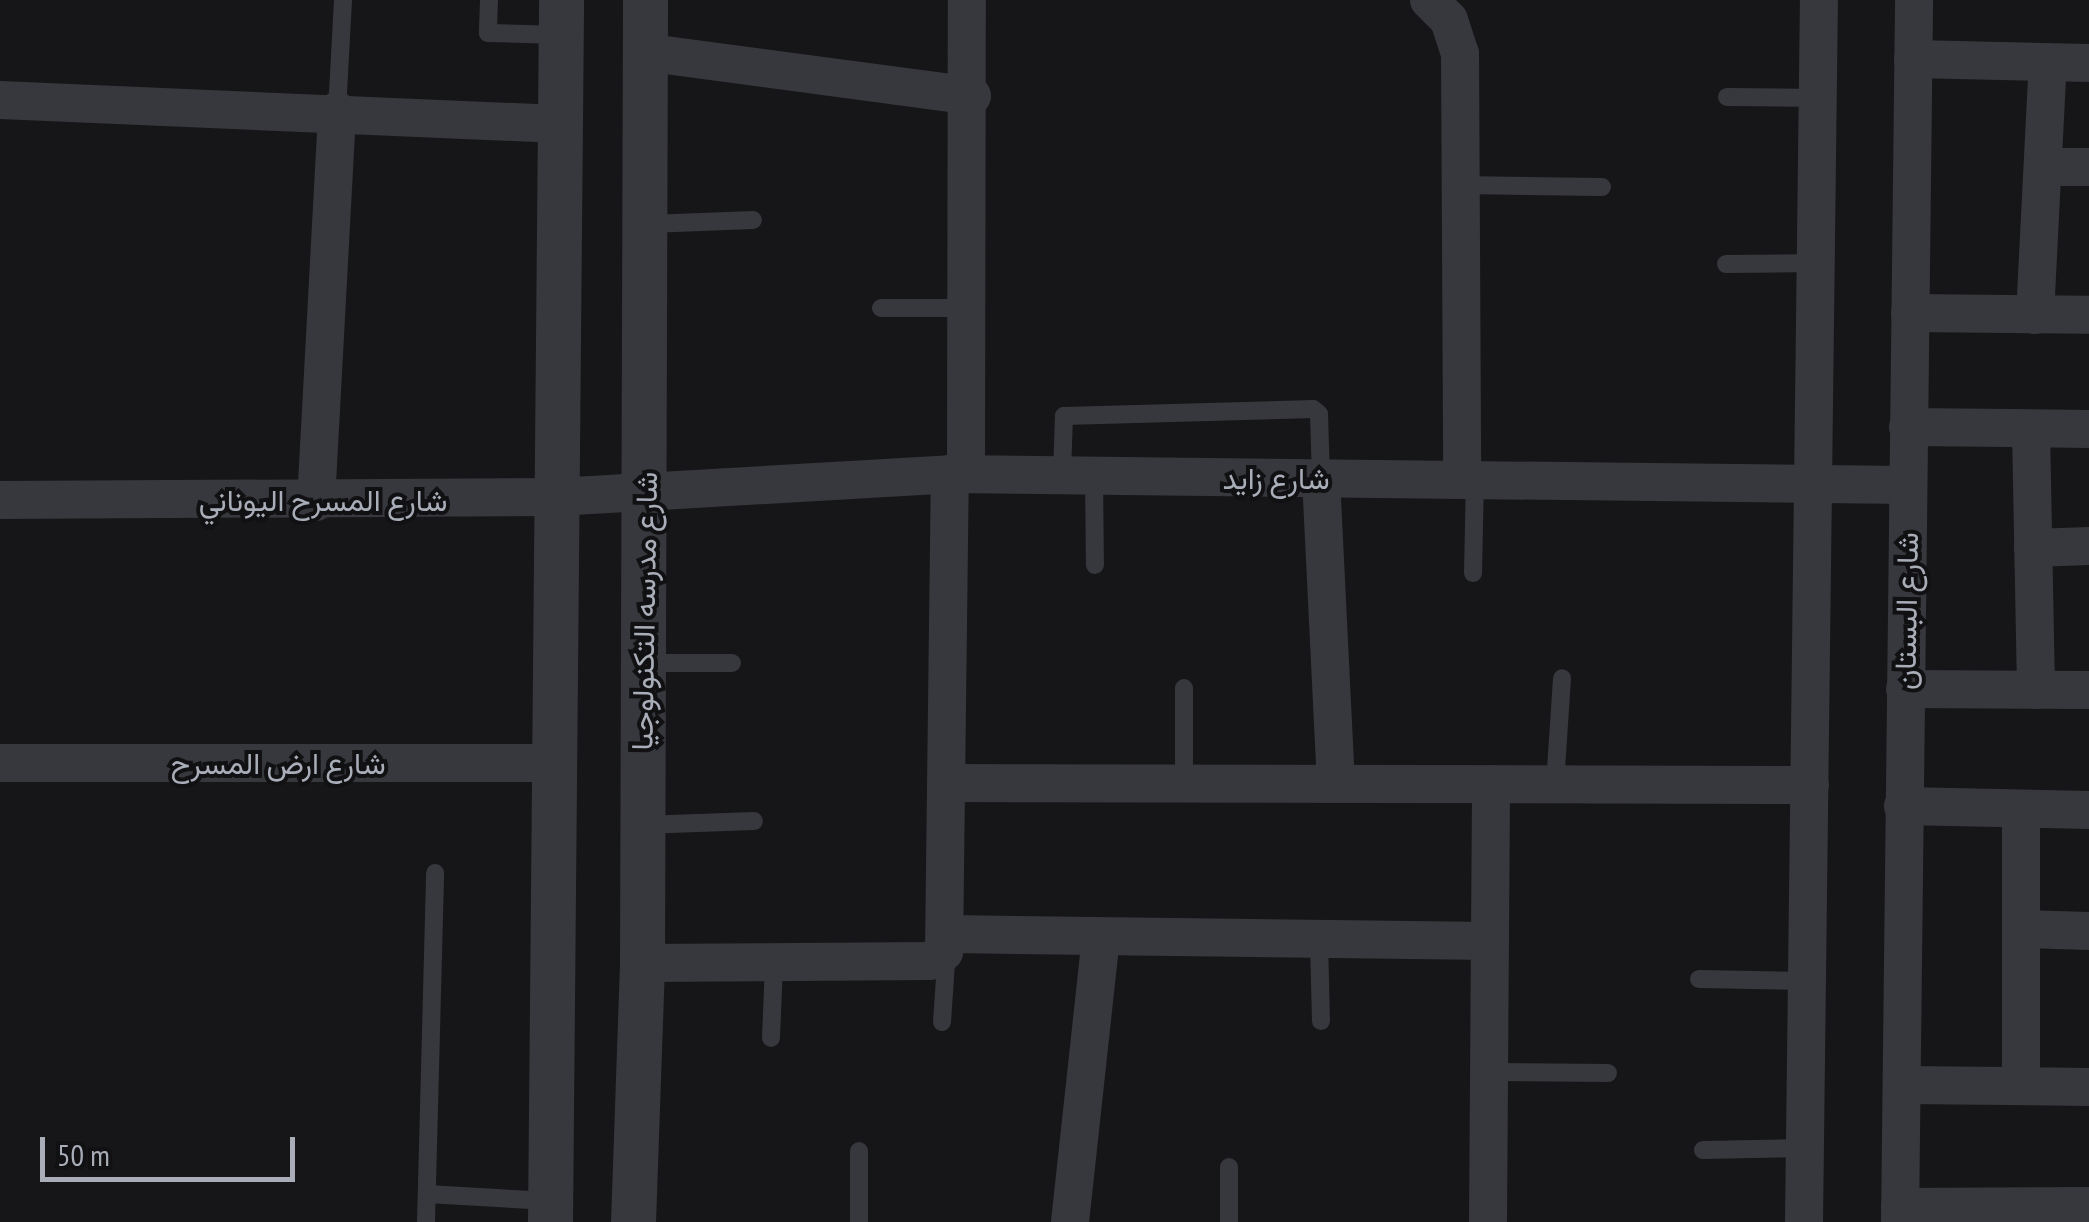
<!DOCTYPE html>
<html>
<head>
<meta charset="utf-8">
<style>
	body { margin:0 }
	#map { position:relative; width:2089px; height:1222px; overflow:hidden; background:#161618; font-family:"PT Sans Narrow",Vazirmatn,sans-serif }
	div>[style] { position:absolute }
	[style*='--x'] { left:calc(var(--x)*1px); top:calc(var(--y)*1px); width:calc(var(--w)*1px); rotate:calc(var(--a)*1deg) }
	.service>* { height:18px; margin:-9px; padding:0 9px; transform-origin:9px; border-radius:9px; background:#37383d }
	.minor>* { height:38px; margin:-19px; padding:0 19px; transform-origin:19px; border-radius:19px; background:#37383d }
	.tertiary>* { height:45px; margin:-22.5px; padding:0 22.5px; transform-origin:22.5px; border-radius:22.5px; background:#37383d }
	span { translate:-50% -50%; white-space:nowrap; text-align:center; line-height:1.15; -webkit-text-stroke:8px #111113; paint-order:stroke }
	.street-label { font-size:30px; color:#a8adb8 }
	.scale { position:absolute; left:40px; top:1137px; width:255px; height:45px; box-sizing:border-box; border:5px solid #a8adb8; border-top:0; padding-left:12px; font-size:30px; line-height:35px; white-space:nowrap; color:#a8adb8; -webkit-text-stroke:8px #111113; paint-order:stroke }
</style>
</head>
<body>
<div id="map">
	<div class="service">
		<div style="--x:489;--y:0;--w:33;--a:92"></div>
		<div style="--x:488;--y:33;--w:71;--a:1.6"></div>
		<div style="--x:1727;--y:97;--w:91;--a:0.6"></div>
		<div style="--x:337;--y:111;--w:111;--a:-86.9"></div>
		<div style="--x:1461;--y:185;--w:141;--a:0.8"></div>
		<div style="--x:649;--y:224;--w:104;--a:-2.2"></div>
		<div style="--x:1726;--y:264;--w:90;--a:-0.6"></div>
		<div style="--x:881;--y:308;--w:86;--a:0"></div>
		<div style="--x:1062;--y:475;--w:59;--a:-88.1"></div>
		<div style="--x:1064;--y:416;--w:249;--a:-1.6"></div>
		<div style="--x:1313;--y:409;--w:8;--a:40"></div>
		<div style="--x:1319;--y:414;--w:64;--a:88.2"></div>
		<div style="--x:1094;--y:476;--w:89;--a:89.4"></div>
		<div style="--x:1473;--y:573;--w:94;--a:-88.8"></div>
		<div style="--x:644;--y:663;--w:88;--a:0"></div>
		<div style="--x:1184;--y:783;--w:95;--a:-90"></div>
		<div style="--x:1555;--y:784;--w:106;--a:-86.2"></div>
		<div style="--x:642;--y:825;--w:112;--a:-2"></div>
		<div style="--x:1319;--y:940;--w:81;--a:88.6"></div>
		<div style="--x:1699;--y:979;--w:108;--a:1.1"></div>
		<div style="--x:942;--y:1022;--w:73;--a:-86.1"></div>
		<div style="--x:771;--y:1038;--w:75;--a:-87.7"></div>
		<div style="--x:1489;--y:1072;--w:119;--a:0.5"></div>
		<div style="--x:1703;--y:1150;--w:102;--a:-1.1"></div>
		<div style="--x:427;--y:1194;--w:123;--a:3.3"></div>
		<div style="--x:426;--y:1222;--w:349;--a:-88.5"></div>
		<div style="--x:859;--y:1222;--w:71;--a:-90"></div>
		<div style="--x:1229;--y:1222;--w:55;--a:-90"></div>
	</div>
	<div class="minor">
		<div style="--x:1429;--y:0;--w:28;--a:45"></div>
		<div style="--x:1449;--y:20;--w:35;--a:72"></div>
		<div style="--x:1460;--y:53;--w:425;--a:89.7"></div>
		<div style="--x:643;--y:52;--w:332;--a:7.6"></div>
		<div style="--x:1913;--y:59;--w:176;--a:1.3"></div>
		<div style="--x:0;--y:100;--w:560;--a:2.46"></div>
		<div style="--x:2043;--y:167;--w:46;--a:0"></div>
		<div style="--x:1910;--y:313;--w:179;--a:0.6"></div>
		<div style="--x:2035;--y:315;--w:253;--a:-87.1"></div>
		<div style="--x:1908;--y:427;--w:181;--a:0.6"></div>
		<div style="--x:2031;--y:429;--w:261;--a:88.9"></div>
		<div style="--x:966;--y:474;--w:474;--a:-89.9"></div>
		<div style="--x:1321;--y:478;--w:306;--a:87.2"></div>
		<div style="--x:0;--y:500;--w:556;--a:-0.31"></div>
		<div style="--x:556;--y:497;--w:395;--a:-3.3"></div>
		<div style="--x:950;--y:474;--w:957;--a:0.66"></div>
		<div style="--x:316;--y:502;--w:392;--a:-86.9"></div>
		<div style="--x:2033;--y:548;--w:56;--a:-2"></div>
		<div style="--x:1905;--y:689;--w:184;--a:0.3"></div>
		<div style="--x:0;--y:763;--w:556;--a:0"></div>
		<div style="--x:946;--y:783;--w:864;--a:0.13"></div>
		<div style="--x:1903;--y:806;--w:186;--a:1.2"></div>
		<div style="--x:2021;--y:929;--w:68;--a:1.7"></div>
		<div style="--x:948;--y:934;--w:542;--a:0.74"></div>
		<div style="--x:642;--y:963;--w:288;--a:-0.4"></div>
		<div style="--x:930;--y:961;--w:17;--a:-33"></div>
		<div style="--x:944;--y:952;--w:478;--a:-89.3"></div>
		<div style="--x:1903;--y:1085;--w:186;--a:0.6"></div>
		<div style="--x:2021;--y:1086;--w:277;--a:-90"></div>
		<div style="--x:1900;--y:1207;--w:189;--a:-0.3"></div>
		<div style="--x:1070;--y:1222;--w:286;--a:-83.8"></div>
		<div style="--x:1488;--y:1222;--w:438;--a:-89.6"></div>
		<div style="--x:1804;--y:1222;--w:1222;--a:-89.3"></div>
		<div style="--x:1900;--y:1222;--w:1222;--a:-89.34"></div>
	</div>
	<div class="tertiary">
		<div style="--x:550;--y:1222;--w:1222;--a:-89.48"></div>
		<div style="--x:633;--y:1222;--w:259;--a:-88"></div>
		<div style="--x:642;--y:963;--w:963;--a:-89.82"></div>
	</div>
	<div class="street-label">
		<span style="left:1276px;top:478px">شارع زايد</span>
		<span style="left:323px;top:500px">شارع المسرح اليوناني</span>
		<span style="left:644px;top:611px;rotate:-89deg">شارع مدرسه التكنولوجيا</span>
		<span style="left:1906px;top:611px;rotate:-89deg">شارع البستان</span>
		<span style="left:278px;top:763px">شارع ارض المسرح</span>
	</div>
	<div class="scale">50 m</div>
</div>
</body>
</html>
